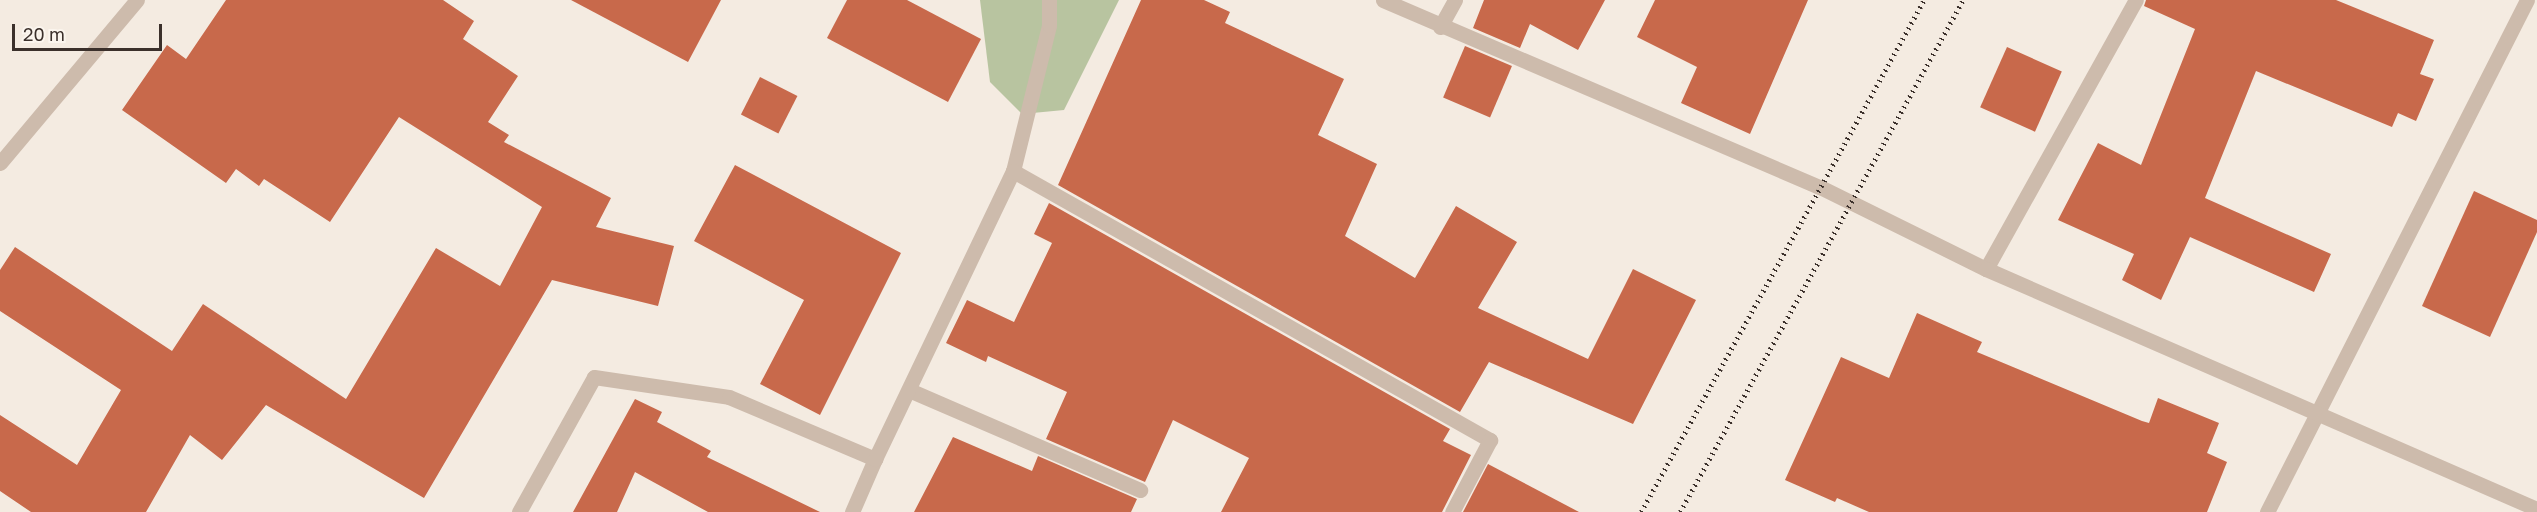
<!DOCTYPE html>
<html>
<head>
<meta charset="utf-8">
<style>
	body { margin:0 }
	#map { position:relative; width:2537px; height:512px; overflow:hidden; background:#f4ebe1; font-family:"Golos Text",sans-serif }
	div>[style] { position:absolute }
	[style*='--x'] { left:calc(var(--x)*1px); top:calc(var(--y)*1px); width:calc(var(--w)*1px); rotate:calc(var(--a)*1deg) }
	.green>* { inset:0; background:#b8c4a0 }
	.building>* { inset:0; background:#c8694b; transform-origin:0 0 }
	.service>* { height:15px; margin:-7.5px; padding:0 7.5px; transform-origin:7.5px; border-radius:7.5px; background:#cdbbac }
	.minor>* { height:15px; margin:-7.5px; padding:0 7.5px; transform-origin:7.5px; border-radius:7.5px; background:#cdbbac }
	.tertiary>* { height:15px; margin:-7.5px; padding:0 7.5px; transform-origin:7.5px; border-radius:7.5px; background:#cdbbac }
	.rail>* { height:4.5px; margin-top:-2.25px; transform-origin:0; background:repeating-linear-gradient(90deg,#3b302b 0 1.5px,transparent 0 6px) }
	span { translate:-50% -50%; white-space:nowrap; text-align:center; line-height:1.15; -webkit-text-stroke:5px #fbf5ee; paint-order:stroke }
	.scale { position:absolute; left:12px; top:24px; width:150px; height:27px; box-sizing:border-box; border:3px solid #3b302b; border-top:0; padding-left:8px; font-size:18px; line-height:21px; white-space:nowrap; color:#3b302b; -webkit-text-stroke:4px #fbf5ee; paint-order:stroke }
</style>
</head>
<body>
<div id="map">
	<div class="green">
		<div style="clip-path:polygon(980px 0,1119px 0,1064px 110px,1022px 114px,990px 82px)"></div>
	</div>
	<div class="building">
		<div style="clip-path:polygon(226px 0,443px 0,474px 21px,463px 39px,518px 76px,488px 122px,509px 135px,504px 142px,611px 198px,596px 227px,674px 246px,658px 306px,552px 280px,424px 498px,266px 405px,222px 460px,190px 435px,146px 512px,31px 512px,0 491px,0 415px,77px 465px,121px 390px,0 311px,0 270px,15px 247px,172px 351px,203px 304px,346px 399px,436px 248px,500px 286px,542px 207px,399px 117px,330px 222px,264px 179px,259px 186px,236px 169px,226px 183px,122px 110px,167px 45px,186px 59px)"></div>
		<div style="clip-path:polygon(571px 0,721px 0,688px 62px)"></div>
		<div style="clip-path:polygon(847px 0,907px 0,981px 39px,948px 102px,827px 38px)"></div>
		<div style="clip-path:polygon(1141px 0,1204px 0,1230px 12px,1225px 23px,1344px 79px,1318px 135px,1377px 164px,1345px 236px,1415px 278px,1456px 206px,1517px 242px,1478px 308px,1588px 359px,1633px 269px,1696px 300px,1633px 424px,1489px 362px,1460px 412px,1058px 185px)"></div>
		<div style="clip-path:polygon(1484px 0,1605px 0,1578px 50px,1530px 24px,1520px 48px,1473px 28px)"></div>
		<div style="clip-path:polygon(1655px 0,1808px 0,1750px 134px,1681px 103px,1697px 67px,1637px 37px)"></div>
		<div style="clip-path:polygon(2146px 0,2336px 0,2434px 40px,2420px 74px,2434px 79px,2416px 121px,2398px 113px,2392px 127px,2256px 71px,2205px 198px,2331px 254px,2314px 292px,2190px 237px,2161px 300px,2122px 280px,2134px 254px,2058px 220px,2098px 143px,2141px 165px,2195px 29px,2144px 6px)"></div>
		<div style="left:1465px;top:46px;width:51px;height:56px;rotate:23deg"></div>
		<div style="left:2007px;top:47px;width:60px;height:66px;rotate:24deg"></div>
		<div style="left:760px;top:77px;width:42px;height:42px;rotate:27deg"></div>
		<div style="clip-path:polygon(735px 165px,901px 253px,820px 415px,760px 384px,804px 300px,694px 241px)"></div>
		<div style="clip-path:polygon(2474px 191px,2537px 220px,2537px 232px,2490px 337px,2422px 306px)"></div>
		<div style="clip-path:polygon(1049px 203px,1450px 429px,1443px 441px,1471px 455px,1442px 512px,1221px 512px,1249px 458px,1173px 420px,1145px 482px,1046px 439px,1067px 392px,988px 356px,986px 362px,946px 343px,967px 300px,1014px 322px,1052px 243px,1034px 234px)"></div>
		<div style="clip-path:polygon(1917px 313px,1982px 342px,1977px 352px,2142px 421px,2149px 423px,2158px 398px,2219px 423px,2207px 453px,2227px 462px,2207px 512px,1869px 512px,1837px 498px,1835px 502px,1785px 480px,1841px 357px,1889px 378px)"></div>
		<div style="clip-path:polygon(635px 399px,662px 412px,657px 422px,711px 451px,707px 457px,820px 512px,708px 512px,635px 472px,617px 512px,573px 512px)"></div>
		<div style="clip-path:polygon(953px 437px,1032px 471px,1038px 456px,1137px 499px,1131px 512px,914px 512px)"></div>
		<div style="clip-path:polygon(1488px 464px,1579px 512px,1463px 512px)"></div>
	</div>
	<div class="service">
		<div style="--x:852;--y:512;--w:58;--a:-66.5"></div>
	</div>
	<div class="minor">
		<div style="--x:1440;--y:27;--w:31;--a:-61"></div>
		<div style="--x:1013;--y:171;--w:150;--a:-76.1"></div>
		<div style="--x:1049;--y:25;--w:25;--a:-90"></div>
		<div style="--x:1986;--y:269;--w:308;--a:-60.9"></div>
		<div style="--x:909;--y:390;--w:252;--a:23.4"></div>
		<div style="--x:519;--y:512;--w:154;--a:-60.9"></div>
		<div style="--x:594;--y:377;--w:136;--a:8.4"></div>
		<div style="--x:729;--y:397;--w:159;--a:23"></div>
		<div style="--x:875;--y:459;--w:319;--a:-64.4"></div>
		<div style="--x:1013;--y:171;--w:548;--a:29.42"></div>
		<div style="--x:1490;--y:440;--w:81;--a:117.8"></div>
		<div style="--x:2267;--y:512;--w:574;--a:-63.08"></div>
	</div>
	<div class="tertiary">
		<div style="--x:1383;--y:0;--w:475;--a:23.2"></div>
		<div style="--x:1820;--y:187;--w:185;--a:26.3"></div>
		<div style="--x:1986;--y:269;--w:601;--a:23.54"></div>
		<div style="--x:0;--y:163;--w:213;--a:-50"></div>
	</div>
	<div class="rail">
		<div style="--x:1641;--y:512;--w:585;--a:-61.07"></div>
		<div style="--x:1680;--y:512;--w:585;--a:-61.07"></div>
	</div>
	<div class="scale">20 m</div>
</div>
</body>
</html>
